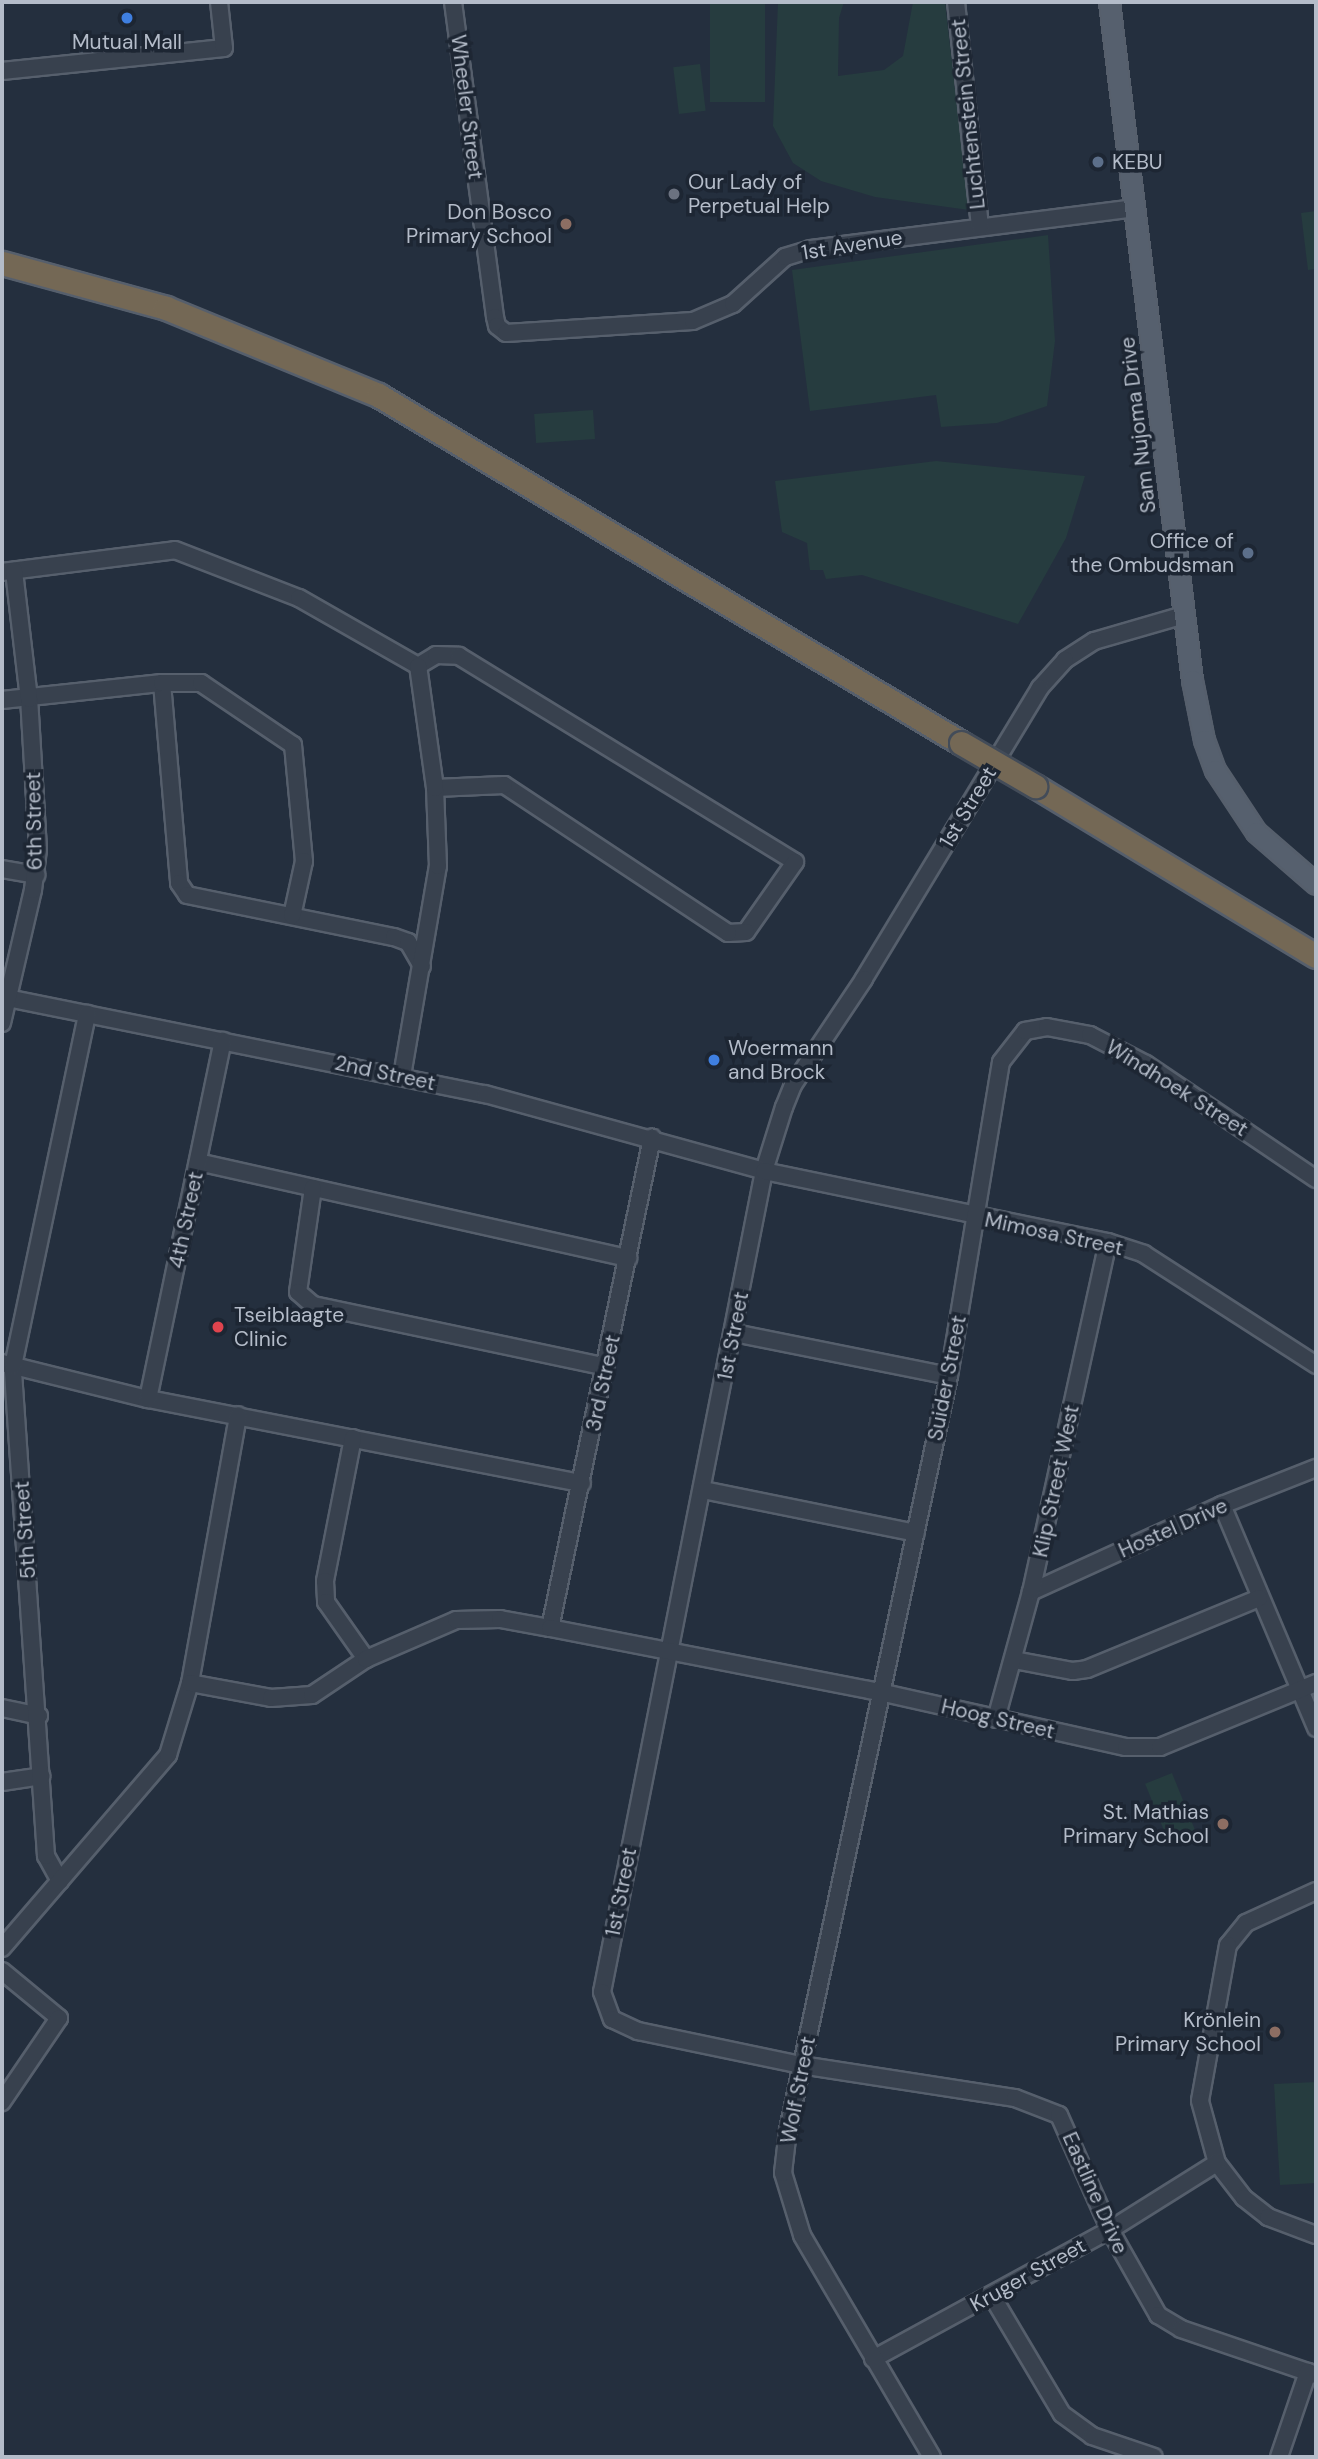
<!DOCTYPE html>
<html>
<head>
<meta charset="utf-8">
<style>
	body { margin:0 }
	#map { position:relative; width:1318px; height:2459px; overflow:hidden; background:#242f3e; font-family:"DM Sans",sans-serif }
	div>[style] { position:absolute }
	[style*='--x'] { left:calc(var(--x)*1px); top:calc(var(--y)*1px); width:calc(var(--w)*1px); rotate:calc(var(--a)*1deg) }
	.green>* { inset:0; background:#263c3f; transform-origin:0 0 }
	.roads { filter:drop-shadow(2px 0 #565f6c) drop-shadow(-2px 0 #565f6c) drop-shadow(0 2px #565f6c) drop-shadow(0 -2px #565f6c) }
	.minor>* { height:16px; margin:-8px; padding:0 8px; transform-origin:8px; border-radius:8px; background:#38414e }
	.major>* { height:19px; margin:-9.5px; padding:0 9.5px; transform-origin:9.5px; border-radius:9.5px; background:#56606e }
	.highway>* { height:23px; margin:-11.5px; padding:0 11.5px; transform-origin:11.5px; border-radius:11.5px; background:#746855 }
	.bridges { filter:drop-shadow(2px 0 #434c59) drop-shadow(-2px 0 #434c59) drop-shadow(0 2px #434c59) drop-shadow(0 -2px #434c59) }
	.highway-bridge>* { height:23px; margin:-11.5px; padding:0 11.5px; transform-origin:11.5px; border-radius:11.5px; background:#746855 }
	.dots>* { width:19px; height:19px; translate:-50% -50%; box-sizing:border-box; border:4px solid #1d2633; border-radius:50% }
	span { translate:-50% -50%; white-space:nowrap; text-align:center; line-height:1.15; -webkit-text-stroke:7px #1d2633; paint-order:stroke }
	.poi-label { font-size:21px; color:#b4bcc9 }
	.left { translate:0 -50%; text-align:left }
	.right { translate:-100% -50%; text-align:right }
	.street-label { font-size:21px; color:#b4bcc9 }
	.frame { position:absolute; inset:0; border:4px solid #b4bcc9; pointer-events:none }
</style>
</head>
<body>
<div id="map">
	<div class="green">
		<div style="left:710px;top:2px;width:55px;height:100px"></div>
		<div style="clip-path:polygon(778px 2px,844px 2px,839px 18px,838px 76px,884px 70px,903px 56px,913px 2px,945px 3px,969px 210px,875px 197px,821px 181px,793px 163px,773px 126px)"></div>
		<div style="left:700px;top:64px;width:47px;height:27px;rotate:83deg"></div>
		<div style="clip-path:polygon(1316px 211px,1316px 269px,1308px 270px,1301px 213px)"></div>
		<div style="clip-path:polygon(1048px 235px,1055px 341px,1047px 406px,997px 423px,941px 427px,936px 395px,810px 411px,792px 270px)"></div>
		<div style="left:593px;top:410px;width:29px;height:59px;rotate:86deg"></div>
		<div style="clip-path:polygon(936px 461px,1085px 476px,1066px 538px,1018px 624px,862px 575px,826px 579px,823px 570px,810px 570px,807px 543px,782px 532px,775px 481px)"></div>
		<div style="left:1172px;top:1773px;width:62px;height:29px;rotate:68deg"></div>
		<div style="clip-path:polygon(1316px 2082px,1316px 2183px,1280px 2185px,1274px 2084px)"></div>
	</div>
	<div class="roads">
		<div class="minor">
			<div style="--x:453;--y:2;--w:318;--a:82.4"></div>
			<div style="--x:495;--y:317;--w:9;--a:77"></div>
			<div style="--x:497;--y:326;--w:11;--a:38"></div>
			<div style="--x:506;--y:333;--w:187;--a:-3.7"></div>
			<div style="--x:693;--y:321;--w:43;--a:-23"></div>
			<div style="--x:733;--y:304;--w:70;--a:-42.1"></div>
			<div style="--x:785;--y:257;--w:27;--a:-17"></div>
			<div style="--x:811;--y:249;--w:327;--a:-7.2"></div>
			<div style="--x:956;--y:2;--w:226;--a:83.9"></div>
			<div style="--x:2;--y:71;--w:223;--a:-5.9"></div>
			<div style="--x:224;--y:48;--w:46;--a:-96.2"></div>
			<div style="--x:2;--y:572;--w:174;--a:-7.2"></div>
			<div style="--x:175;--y:550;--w:133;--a:21.2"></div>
			<div style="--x:299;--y:598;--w:137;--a:29.7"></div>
			<div style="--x:1184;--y:615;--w:94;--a:163.9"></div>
			<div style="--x:1094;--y:641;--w:35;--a:147"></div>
			<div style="--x:1065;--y:660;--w:38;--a:132"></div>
			<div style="--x:1040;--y:688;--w:340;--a:121.2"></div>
			<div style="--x:864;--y:979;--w:128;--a:123.8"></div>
			<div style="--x:793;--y:1085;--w:24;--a:112"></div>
			<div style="--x:784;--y:1107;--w:67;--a:107.4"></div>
			<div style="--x:764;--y:1171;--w:837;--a:101.16"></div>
			<div style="--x:602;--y:1992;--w:29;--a:70"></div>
			<div style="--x:612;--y:2019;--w:29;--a:25"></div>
			<div style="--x:638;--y:2031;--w:167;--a:11.8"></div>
			<div style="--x:801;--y:2065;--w:217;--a:8.8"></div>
			<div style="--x:1015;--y:2098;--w:47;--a:21.1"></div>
			<div style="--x:1059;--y:2115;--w:126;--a:66.1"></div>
			<div style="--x:1110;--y:2230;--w:98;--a:60.5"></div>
			<div style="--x:1158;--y:2315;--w:27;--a:31"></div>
			<div style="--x:1181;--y:2329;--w:143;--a:18.8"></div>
			<div style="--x:418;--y:666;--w:21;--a:-31"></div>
			<div style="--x:436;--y:655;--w:23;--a:2"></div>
			<div style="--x:459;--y:656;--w:394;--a:31.5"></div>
			<div style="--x:795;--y:862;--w:85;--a:125"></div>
			<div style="--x:746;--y:932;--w:18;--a:177"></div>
			<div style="--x:728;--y:933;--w:268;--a:-146.5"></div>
			<div style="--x:504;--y:785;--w:69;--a:177.5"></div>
			<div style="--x:162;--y:683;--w:201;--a:85.1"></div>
			<div style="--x:179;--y:883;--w:14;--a:56"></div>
			<div style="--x:187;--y:895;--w:211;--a:11.5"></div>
			<div style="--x:394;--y:937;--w:15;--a:20"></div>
			<div style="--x:408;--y:942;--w:28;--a:60"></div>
			<div style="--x:2;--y:700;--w:161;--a:-6.1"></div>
			<div style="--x:162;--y:683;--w:39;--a:0"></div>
			<div style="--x:201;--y:683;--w:111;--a:34"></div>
			<div style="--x:293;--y:745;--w:117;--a:84.6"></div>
			<div style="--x:304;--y:861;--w:56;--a:102.3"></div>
			<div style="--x:2;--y:869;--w:35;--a:10"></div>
			<div style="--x:2;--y:997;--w:493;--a:11.4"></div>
			<div style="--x:485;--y:1094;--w:289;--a:15.4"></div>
			<div style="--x:764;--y:1171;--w:351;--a:11.7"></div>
			<div style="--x:1108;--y:1242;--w:38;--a:18"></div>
			<div style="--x:1144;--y:1254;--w:205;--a:32.8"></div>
			<div style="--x:2;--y:1023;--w:137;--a:-76.9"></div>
			<div style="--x:33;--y:890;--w:41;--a:-83"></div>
			<div style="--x:38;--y:849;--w:150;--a:-93.4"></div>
			<div style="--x:29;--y:699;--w:129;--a:-96.7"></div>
			<div style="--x:402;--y:1076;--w:213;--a:-80.3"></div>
			<div style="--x:438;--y:866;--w:78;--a:-92.2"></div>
			<div style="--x:435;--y:788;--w:123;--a:-97.9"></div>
			<div style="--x:198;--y:1162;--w:441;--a:12.6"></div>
			<div style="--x:313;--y:1188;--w:105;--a:98.2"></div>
			<div style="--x:298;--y:1292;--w:20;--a:41"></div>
			<div style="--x:313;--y:1305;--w:299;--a:11.9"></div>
			<div style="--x:734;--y:1333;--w:219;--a:11.3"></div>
			<div style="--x:2;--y:1363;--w:150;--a:13.9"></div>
			<div style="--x:148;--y:1399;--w:442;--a:11"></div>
			<div style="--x:148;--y:1399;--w:366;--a:-78.2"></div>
			<div style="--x:353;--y:1438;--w:146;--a:101.1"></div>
			<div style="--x:325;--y:1581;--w:21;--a:87"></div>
			<div style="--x:326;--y:1602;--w:70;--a:54.9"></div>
			<div style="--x:703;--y:1490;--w:217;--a:11.4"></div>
			<div style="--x:1222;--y:1505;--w:242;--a:67.1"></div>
			<div style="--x:1031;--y:1592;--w:210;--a:-24.5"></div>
			<div style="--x:1222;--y:1505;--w:101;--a:-21.5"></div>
			<div style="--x:550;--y:1628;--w:501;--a:-78.24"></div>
			<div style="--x:1014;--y:1660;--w:60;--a:10.6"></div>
			<div style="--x:1073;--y:1671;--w:14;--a:-8"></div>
			<div style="--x:1087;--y:1669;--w:186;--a:-22.4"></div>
			<div style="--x:190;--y:1683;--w:272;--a:-79.8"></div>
			<div style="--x:2;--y:1708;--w:38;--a:12"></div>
			<div style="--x:996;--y:1719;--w:132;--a:-74.6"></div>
			<div style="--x:1031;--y:1592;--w:358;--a:-77.6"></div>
			<div style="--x:2;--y:1782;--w:40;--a:-8.5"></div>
			<div style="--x:60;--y:1881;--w:29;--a:-119"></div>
			<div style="--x:46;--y:1856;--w:491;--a:-93.9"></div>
			<div style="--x:13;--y:1366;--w:360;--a:-78.1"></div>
			<div style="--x:1316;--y:1891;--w:77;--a:155.4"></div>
			<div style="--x:1246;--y:1923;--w:28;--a:129"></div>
			<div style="--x:1228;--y:1945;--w:158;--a:100.2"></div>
			<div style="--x:1200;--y:2101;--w:64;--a:74.7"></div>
			<div style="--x:1217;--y:2163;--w:44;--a:52.4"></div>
			<div style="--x:1244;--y:2198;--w:31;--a:38"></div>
			<div style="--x:1268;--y:2217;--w:51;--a:20.6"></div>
			<div style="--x:2;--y:1948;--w:255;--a:-49.3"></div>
			<div style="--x:168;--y:1755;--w:75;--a:-73"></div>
			<div style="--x:190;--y:1683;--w:82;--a:10.5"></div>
			<div style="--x:271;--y:1698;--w:41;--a:-4.2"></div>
			<div style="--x:312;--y:1695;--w:65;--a:-33.7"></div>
			<div style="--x:366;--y:1659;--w:98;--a:-23.4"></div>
			<div style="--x:456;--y:1620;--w:44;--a:-1.3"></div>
			<div style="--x:500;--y:1619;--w:51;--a:10.2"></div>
			<div style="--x:550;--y:1628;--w:340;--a:11"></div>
			<div style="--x:884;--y:1693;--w:248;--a:12.6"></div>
			<div style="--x:1126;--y:1747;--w:34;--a:0"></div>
			<div style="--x:1160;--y:1747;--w:169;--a:-22.3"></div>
			<div style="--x:2;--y:1971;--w:74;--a:39.5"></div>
			<div style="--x:59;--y:2018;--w:102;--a:124.2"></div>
			<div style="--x:992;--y:2296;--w:137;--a:59.3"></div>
			<div style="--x:1062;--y:2414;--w:37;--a:36"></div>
			<div style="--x:1092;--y:2436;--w:65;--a:18.7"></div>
			<div style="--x:873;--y:2359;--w:270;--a:-28.6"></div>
			<div style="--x:1110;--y:2230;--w:126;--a:-32.1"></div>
			<div style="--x:932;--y:2457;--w:257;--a:-120.4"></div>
			<div style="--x:802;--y:2235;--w:65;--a:-107"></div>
			<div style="--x:783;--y:2173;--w:43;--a:-83.4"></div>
			<div style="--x:788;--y:2130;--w:771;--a:-77.95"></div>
			<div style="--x:949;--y:1376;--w:318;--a:-80.6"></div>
			<div style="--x:1001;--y:1062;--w:39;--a:-52"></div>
			<div style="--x:1025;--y:1031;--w:22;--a:-10"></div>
			<div style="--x:1047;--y:1027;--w:44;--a:10.5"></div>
			<div style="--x:1090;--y:1035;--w:63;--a:27.4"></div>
			<div style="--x:1146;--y:1064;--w:205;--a:34.1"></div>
			<div style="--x:1279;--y:2457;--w:90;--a:-71.2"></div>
		</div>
		<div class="major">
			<div style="--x:1109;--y:2;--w:683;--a:83.02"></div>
			<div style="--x:1192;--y:680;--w:61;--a:78.7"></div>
			<div style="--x:1204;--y:740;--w:32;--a:70"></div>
			<div style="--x:1215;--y:770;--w:74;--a:56.5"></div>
			<div style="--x:1256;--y:832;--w:79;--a:40.9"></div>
		</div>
		<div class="highway">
			<div style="--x:2;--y:263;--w:170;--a:15.3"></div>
			<div style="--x:166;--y:308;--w:229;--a:22.3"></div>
			<div style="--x:378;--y:395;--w:679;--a:30.83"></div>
			<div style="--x:1035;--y:786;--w:328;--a:31.2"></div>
		</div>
	</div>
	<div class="bridges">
		<div class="highway-bridge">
			<div style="--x:961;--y:743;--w:86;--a:30.2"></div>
		</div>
	</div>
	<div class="dots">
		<div style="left:127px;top:18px;background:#3f7fe0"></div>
		<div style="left:1098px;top:162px;background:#5c6f8a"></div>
		<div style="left:674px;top:194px;background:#6b7280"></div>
		<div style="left:566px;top:224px;background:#8d6e63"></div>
		<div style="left:1248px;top:553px;background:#5c6f8a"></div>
		<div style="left:714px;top:1060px;background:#3f7fe0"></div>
		<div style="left:218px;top:1327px;background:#e0444e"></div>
		<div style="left:1223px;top:1824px;background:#8d6e63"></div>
		<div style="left:1275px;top:2032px;background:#8d6e63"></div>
	</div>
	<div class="poi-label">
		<span style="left:127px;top:42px">Mutual Mall</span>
		<span class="left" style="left:1112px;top:162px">KEBU</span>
		<span class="left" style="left:688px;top:194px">Our Lady of<br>Perpetual Help</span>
		<span class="right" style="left:552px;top:224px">Don Bosco<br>Primary School</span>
		<span class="right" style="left:1234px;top:553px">Office of<br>the Ombudsman</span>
		<span class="left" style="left:728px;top:1060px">Woermann<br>and Brock</span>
		<span class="left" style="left:234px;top:1327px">Tseiblaagte<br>Clinic</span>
		<span class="right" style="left:1209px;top:1824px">St. Mathias<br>Primary School</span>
		<span class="right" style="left:1261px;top:2032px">Krönlein<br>Primary School</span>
	</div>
	<div class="street-label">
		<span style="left:467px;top:107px;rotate:83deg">Wheeler Street</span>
		<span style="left:968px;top:114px;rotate:-96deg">Luchtenstein Street</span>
		<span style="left:852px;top:245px;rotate:-9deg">1st Avenue</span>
		<span style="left:1138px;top:425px;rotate:-97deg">Sam Nujoma Drive</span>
		<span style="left:968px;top:807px;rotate:-59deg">1st Street</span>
		<span style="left:34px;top:821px;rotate:-91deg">6th Street</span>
		<span style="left:385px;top:1073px;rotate:12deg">2nd Street</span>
		<span style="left:1177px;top:1088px;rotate:32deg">Windhoek Street</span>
		<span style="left:186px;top:1220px;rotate:-78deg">4th Street</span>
		<span style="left:1054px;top:1234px;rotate:12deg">Mimosa Street</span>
		<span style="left:733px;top:1336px;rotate:-79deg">1st Street</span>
		<span style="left:947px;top:1378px;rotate:-79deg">Suider Street</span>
		<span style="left:603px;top:1383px;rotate:-78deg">3rd Street</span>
		<span style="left:1056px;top:1481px;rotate:-78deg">Klip Street West</span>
		<span style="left:1173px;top:1528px;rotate:-24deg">Hostel Drive</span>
		<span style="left:25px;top:1530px;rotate:-94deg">5th Street</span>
		<span style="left:998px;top:1719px;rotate:13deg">Hoog Street</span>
		<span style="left:621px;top:1892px;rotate:-79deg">1st Street</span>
		<span style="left:798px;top:2090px;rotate:-79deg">Wolf Street</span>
		<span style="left:1095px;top:2193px;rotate:66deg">Eastline Drive</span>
		<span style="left:1028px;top:2275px;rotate:-29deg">Kruger Street</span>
	</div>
	<div class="frame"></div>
</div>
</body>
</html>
